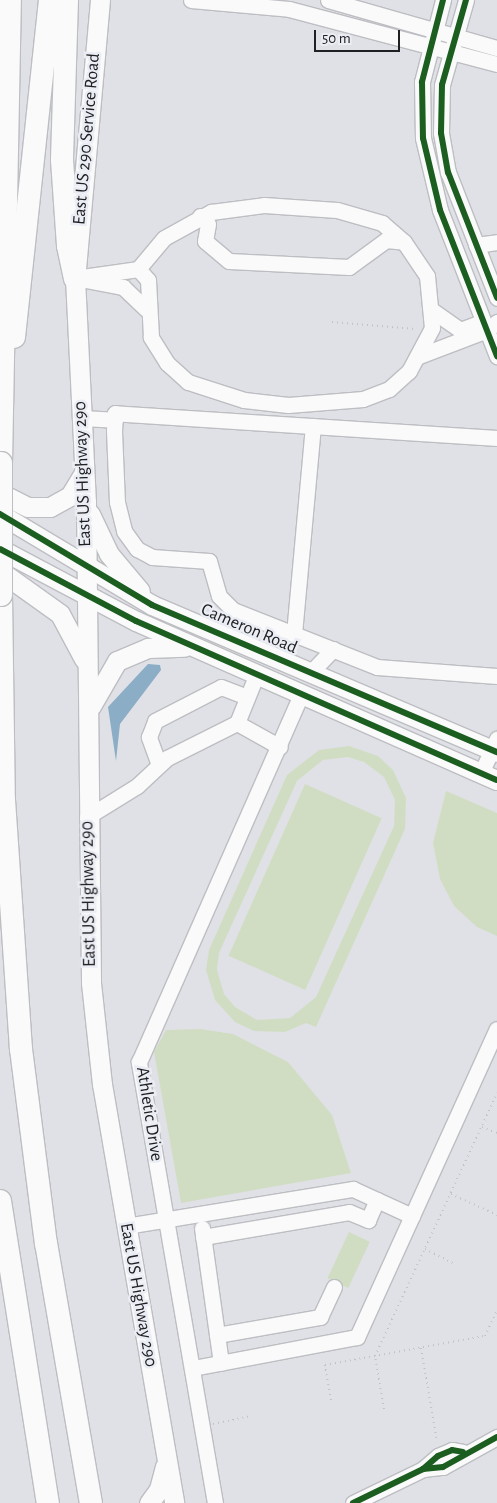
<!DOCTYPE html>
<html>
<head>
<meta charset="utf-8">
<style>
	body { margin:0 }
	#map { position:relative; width:497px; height:1503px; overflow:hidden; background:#e0e1e6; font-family:"Alegreya Sans",sans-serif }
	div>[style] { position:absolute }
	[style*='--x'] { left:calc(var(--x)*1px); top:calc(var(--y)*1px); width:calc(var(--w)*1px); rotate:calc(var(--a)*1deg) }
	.green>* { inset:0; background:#d1ddc3; transform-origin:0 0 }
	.water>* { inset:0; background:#8badc6 }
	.path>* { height:2px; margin-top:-1px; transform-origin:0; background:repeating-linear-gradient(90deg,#c2c2c4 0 1px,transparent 0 5px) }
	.roads { filter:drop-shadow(1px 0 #bdbec2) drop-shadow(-1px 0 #bdbec2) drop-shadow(0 1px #bdbec2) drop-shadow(0 -1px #bdbec2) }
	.minor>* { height:15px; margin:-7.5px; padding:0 7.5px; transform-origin:7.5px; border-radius:7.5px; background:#fafafb }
	.major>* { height:19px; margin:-9.5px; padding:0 9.5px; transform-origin:9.5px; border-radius:9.5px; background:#fafafb }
	.highway>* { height:22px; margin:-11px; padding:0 11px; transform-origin:11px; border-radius:11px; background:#fafafb }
	.bridges { filter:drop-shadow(1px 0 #bdbec2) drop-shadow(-1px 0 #bdbec2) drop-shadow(0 1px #bdbec2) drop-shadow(0 -1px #bdbec2) }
	.highway-bridge>* { height:22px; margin:-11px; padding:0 11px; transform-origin:11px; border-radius:11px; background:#fafafb }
	.cycleway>* { height:6px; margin:-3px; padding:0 3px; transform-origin:3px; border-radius:3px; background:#1b5e20 }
	span { translate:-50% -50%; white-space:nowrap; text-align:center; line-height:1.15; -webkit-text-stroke:5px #ebedf5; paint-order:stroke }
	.street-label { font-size:18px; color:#202023 }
	.scale { position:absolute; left:314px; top:30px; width:86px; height:22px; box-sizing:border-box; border:2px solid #202023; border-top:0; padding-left:6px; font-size:15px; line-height:18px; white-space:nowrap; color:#202023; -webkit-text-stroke:4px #ebedf5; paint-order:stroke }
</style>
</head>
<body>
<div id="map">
	<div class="green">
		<div style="clip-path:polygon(evenodd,349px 746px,378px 756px,393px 770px,406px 798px,405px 829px,316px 1027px,306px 1023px,285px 1032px,254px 1031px,235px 1022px,215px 1000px,206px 970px,209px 950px,287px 775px,319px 750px,349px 746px,348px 757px,364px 762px,384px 777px,395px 800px,394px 826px,316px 997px,290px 1018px,257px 1020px,235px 1007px,224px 994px,217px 970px,219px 953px,297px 781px,323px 760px,348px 757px)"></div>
		<div style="left:305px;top:784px;width:84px;height:188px;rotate:24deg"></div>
		<div style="clip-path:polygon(446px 791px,497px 813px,497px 936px,477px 927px,454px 906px,440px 879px,433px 843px)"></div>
		<div style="clip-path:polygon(200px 1029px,233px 1034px,288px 1062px,332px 1115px,351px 1173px,181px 1203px,154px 1052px,166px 1030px)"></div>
		<div style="left:349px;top:1232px;width:23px;height:51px;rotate:25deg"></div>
	</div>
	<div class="water">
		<div style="clip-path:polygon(148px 664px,160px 665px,161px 670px,120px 724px,116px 761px,108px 707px)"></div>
	</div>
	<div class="path">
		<div style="--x:332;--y:322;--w:84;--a:4.8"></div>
		<div style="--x:482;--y:1127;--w:16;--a:22"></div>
		<div style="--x:451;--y:1194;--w:51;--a:24.5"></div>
		<div style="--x:425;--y:1249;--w:34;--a:27"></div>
		<div style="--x:421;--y:1348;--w:95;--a:80.3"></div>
		<div style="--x:331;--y:1400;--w:36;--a:-100"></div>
		<div style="--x:325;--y:1365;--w:163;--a:-10.3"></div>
		<div style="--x:485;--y:1336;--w:29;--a:-65"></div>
		<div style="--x:384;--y:1409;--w:54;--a:-99.6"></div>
		<div style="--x:375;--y:1356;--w:290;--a:-65.1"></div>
		<div style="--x:213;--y:1424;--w:39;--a:-12"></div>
	</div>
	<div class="roads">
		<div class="minor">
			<div style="--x:191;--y:0;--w:98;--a:5.2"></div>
			<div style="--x:289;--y:9;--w:215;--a:14.8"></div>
			<div style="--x:328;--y:0;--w:176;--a:15.9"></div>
			<div style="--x:443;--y:0;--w:85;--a:104.4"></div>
			<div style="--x:422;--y:82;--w:56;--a:89"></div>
			<div style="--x:423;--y:138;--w:74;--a:76.7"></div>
			<div style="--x:440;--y:210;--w:157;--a:68.7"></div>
			<div style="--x:466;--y:0;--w:88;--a:105.8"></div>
			<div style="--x:442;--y:85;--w:48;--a:91.2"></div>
			<div style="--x:441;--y:133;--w:40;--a:80"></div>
			<div style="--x:448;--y:172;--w:135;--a:68.7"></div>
			<div style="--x:200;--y:216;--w:11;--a:45"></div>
			<div style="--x:208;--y:224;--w:17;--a:100"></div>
			<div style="--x:205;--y:241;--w:31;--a:40"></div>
			<div style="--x:229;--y:261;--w:120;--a:2.9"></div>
			<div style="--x:349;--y:267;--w:46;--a:-36.1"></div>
			<div style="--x:386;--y:240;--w:18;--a:6"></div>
			<div style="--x:476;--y:245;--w:21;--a:-8"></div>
			<div style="--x:75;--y:278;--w:64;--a:-8.1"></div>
			<div style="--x:138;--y:269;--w:40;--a:-50"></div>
			<div style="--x:164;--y:238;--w:54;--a:-29"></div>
			<div style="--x:211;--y:212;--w:53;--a:-7.5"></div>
			<div style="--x:264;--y:205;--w:73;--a:3.9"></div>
			<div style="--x:337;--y:210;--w:47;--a:16.1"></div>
			<div style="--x:382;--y:223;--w:29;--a:41"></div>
			<div style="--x:404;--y:242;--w:41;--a:55.9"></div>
			<div style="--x:427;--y:276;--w:52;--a:84.5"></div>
			<div style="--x:432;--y:328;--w:49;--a:118.1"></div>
			<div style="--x:409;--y:371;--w:27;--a:138"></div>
			<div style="--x:389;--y:389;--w:28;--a:159"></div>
			<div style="--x:363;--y:399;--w:75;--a:175.4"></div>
			<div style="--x:288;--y:405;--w:44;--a:-173.5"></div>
			<div style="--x:244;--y:400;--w:59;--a:-162.2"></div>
			<div style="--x:188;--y:382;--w:28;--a:-138"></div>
			<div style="--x:167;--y:363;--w:31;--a:-122"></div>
			<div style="--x:151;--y:337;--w:57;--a:-93"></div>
			<div style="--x:148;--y:280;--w:15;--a:-132"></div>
			<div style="--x:75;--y:278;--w:49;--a:10.6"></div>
			<div style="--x:123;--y:287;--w:32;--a:44"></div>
			<div style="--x:433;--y:311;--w:33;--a:35"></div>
			<div style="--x:460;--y:330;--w:20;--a:-20"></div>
			<div style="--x:419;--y:356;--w:73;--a:-20.9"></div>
			<div style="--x:487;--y:330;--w:13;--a:-39"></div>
			<div style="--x:81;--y:418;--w:34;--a:3"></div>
			<div style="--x:497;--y:438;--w:383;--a:-176.3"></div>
			<div style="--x:115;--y:413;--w:18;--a:93"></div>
			<div style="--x:114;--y:431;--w:71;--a:87.6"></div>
			<div style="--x:117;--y:502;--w:30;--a:76"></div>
			<div style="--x:124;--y:531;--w:22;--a:54"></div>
			<div style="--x:137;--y:549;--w:17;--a:28"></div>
			<div style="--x:152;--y:557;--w:57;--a:4"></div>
			<div style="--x:209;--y:561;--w:36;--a:74"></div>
			<div style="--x:219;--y:596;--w:20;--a:45"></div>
			<div style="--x:233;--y:610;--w:155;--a:21.6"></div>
			<div style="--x:377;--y:667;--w:120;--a:4.3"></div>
			<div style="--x:294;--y:634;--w:209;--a:-84.8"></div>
			<div style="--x:311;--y:672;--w:32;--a:-46"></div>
			<div style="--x:237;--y:723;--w:51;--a:-68"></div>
			<div style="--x:159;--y:765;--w:30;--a:-110"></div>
			<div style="--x:149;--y:737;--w:17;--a:-69"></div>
			<div style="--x:155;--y:721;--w:74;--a:-27.3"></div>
			<div style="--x:221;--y:687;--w:28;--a:21"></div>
			<div style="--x:481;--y:773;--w:38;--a:-65"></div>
			<div style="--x:87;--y:817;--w:59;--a:-31.8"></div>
			<div style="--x:137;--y:786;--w:41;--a:-43"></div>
			<div style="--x:167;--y:758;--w:78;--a:-26.6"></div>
			<div style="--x:237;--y:723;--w:49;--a:29.2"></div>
			<div style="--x:126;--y:1226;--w:230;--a:-9.3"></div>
			<div style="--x:353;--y:1189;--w:65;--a:24.6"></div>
			<div style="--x:202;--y:1228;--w:136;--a:82"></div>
			<div style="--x:203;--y:1237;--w:148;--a:-9.7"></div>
			<div style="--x:349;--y:1212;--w:21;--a:23"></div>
			<div style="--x:368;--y:1220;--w:22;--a:-66"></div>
			<div style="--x:217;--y:1335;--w:105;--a:-9.9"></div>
			<div style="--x:320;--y:1317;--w:33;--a:-65"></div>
			<div style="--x:193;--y:1368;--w:167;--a:-10.7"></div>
			<div style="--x:357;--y:1337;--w:338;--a:-65.6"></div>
			<div style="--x:423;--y:1469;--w:20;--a:-6"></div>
			<div style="--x:443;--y:1467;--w:62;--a:-29.1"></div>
			<div style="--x:215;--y:1503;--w:448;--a:-99.8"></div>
			<div style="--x:139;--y:1062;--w:402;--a:-66.2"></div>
			<div style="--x:353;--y:1503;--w:78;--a:-25.9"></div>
			<div style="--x:423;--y:1469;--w:20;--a:-41"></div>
			<div style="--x:438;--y:1456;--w:15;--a:-23"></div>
			<div style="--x:452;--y:1450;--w:11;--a:10"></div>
		</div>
		<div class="major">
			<div style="--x:100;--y:0;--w:279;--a:95.1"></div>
			<div style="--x:75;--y:278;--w:224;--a:87.2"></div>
			<div style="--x:86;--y:502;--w:481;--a:89.4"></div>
			<div style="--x:91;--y:983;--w:102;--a:83.8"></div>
			<div style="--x:102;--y:1084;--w:425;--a:80.2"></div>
			<div style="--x:0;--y:493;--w:31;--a:27"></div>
			<div style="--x:28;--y:507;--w:22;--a:0"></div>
			<div style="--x:50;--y:507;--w:23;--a:-29"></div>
			<div style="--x:70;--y:496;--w:27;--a:-59"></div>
			<div style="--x:0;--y:514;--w:177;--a:30.9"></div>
			<div style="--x:152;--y:605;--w:375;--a:23.1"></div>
			<div style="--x:90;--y:514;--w:44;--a:64.6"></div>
			<div style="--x:109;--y:554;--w:48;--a:50"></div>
			<div style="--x:0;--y:549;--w:154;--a:27.9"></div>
			<div style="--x:136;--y:621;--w:394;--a:23.8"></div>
			<div style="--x:0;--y:571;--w:74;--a:35.6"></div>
			<div style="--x:60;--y:614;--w:51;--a:61.9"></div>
			<div style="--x:91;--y:706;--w:52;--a:-60"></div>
			<div style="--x:117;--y:661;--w:34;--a:-23"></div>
			<div style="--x:148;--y:648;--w:36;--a:-2"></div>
			<div style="--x:149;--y:1503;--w:17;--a:-54"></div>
			<div style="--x:159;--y:1489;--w:24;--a:-75"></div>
		</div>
		<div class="highway">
			<div style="--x:67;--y:0;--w:160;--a:91.8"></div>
			<div style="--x:62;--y:160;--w:86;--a:86"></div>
			<div style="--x:68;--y:246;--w:33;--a:78"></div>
			<div style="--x:14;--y:337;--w:339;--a:-83.9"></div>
			<div style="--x:1;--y:463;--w:463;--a:-88.9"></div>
			<div style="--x:1;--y:595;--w:205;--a:89.2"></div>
			<div style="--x:4;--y:800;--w:250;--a:86.1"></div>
			<div style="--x:21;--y:1049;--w:196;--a:82.7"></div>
			<div style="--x:46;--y:1243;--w:264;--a:80.2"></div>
			<div style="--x:0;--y:1201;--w:306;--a:81"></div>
		</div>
	</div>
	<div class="bridges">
		<div class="highway-bridge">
			<div style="--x:1;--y:463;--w:132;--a:90"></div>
		</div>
	</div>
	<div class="cycleway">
		<div style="--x:443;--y:0;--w:85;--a:104.4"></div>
		<div style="--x:422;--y:82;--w:56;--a:89"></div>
		<div style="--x:423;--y:138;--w:74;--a:76.7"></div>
		<div style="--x:440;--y:210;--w:157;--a:68.7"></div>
		<div style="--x:466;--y:0;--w:88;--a:105.8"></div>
		<div style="--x:442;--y:85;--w:48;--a:91.2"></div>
		<div style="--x:441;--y:133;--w:40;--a:80"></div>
		<div style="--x:448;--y:172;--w:135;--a:68.7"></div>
		<div style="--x:0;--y:514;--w:177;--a:30.9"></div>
		<div style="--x:152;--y:605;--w:375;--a:23.1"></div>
		<div style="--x:0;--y:549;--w:154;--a:27.9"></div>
		<div style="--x:136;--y:621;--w:394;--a:23.8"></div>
		<div style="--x:423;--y:1469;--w:20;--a:-6"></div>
		<div style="--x:443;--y:1467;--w:62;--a:-29.1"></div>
		<div style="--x:353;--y:1503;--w:78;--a:-25.9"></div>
		<div style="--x:423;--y:1469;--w:20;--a:-41"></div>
		<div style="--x:438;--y:1456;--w:15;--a:-23"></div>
		<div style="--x:452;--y:1450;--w:11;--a:10"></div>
	</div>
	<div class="street-label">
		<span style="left:87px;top:139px;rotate:-85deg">East US 290 Service Road</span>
		<span style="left:83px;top:474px;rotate:-92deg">East US Highway 290</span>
		<span style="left:249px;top:629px;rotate:23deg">Cameron Road</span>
		<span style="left:89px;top:894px;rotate:-91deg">East US Highway 290</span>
		<span style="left:149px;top:1114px;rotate:81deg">Athletic Drive</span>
		<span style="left:138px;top:1295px;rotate:80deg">East US Highway 290</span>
	</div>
	<div class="scale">50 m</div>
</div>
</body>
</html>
